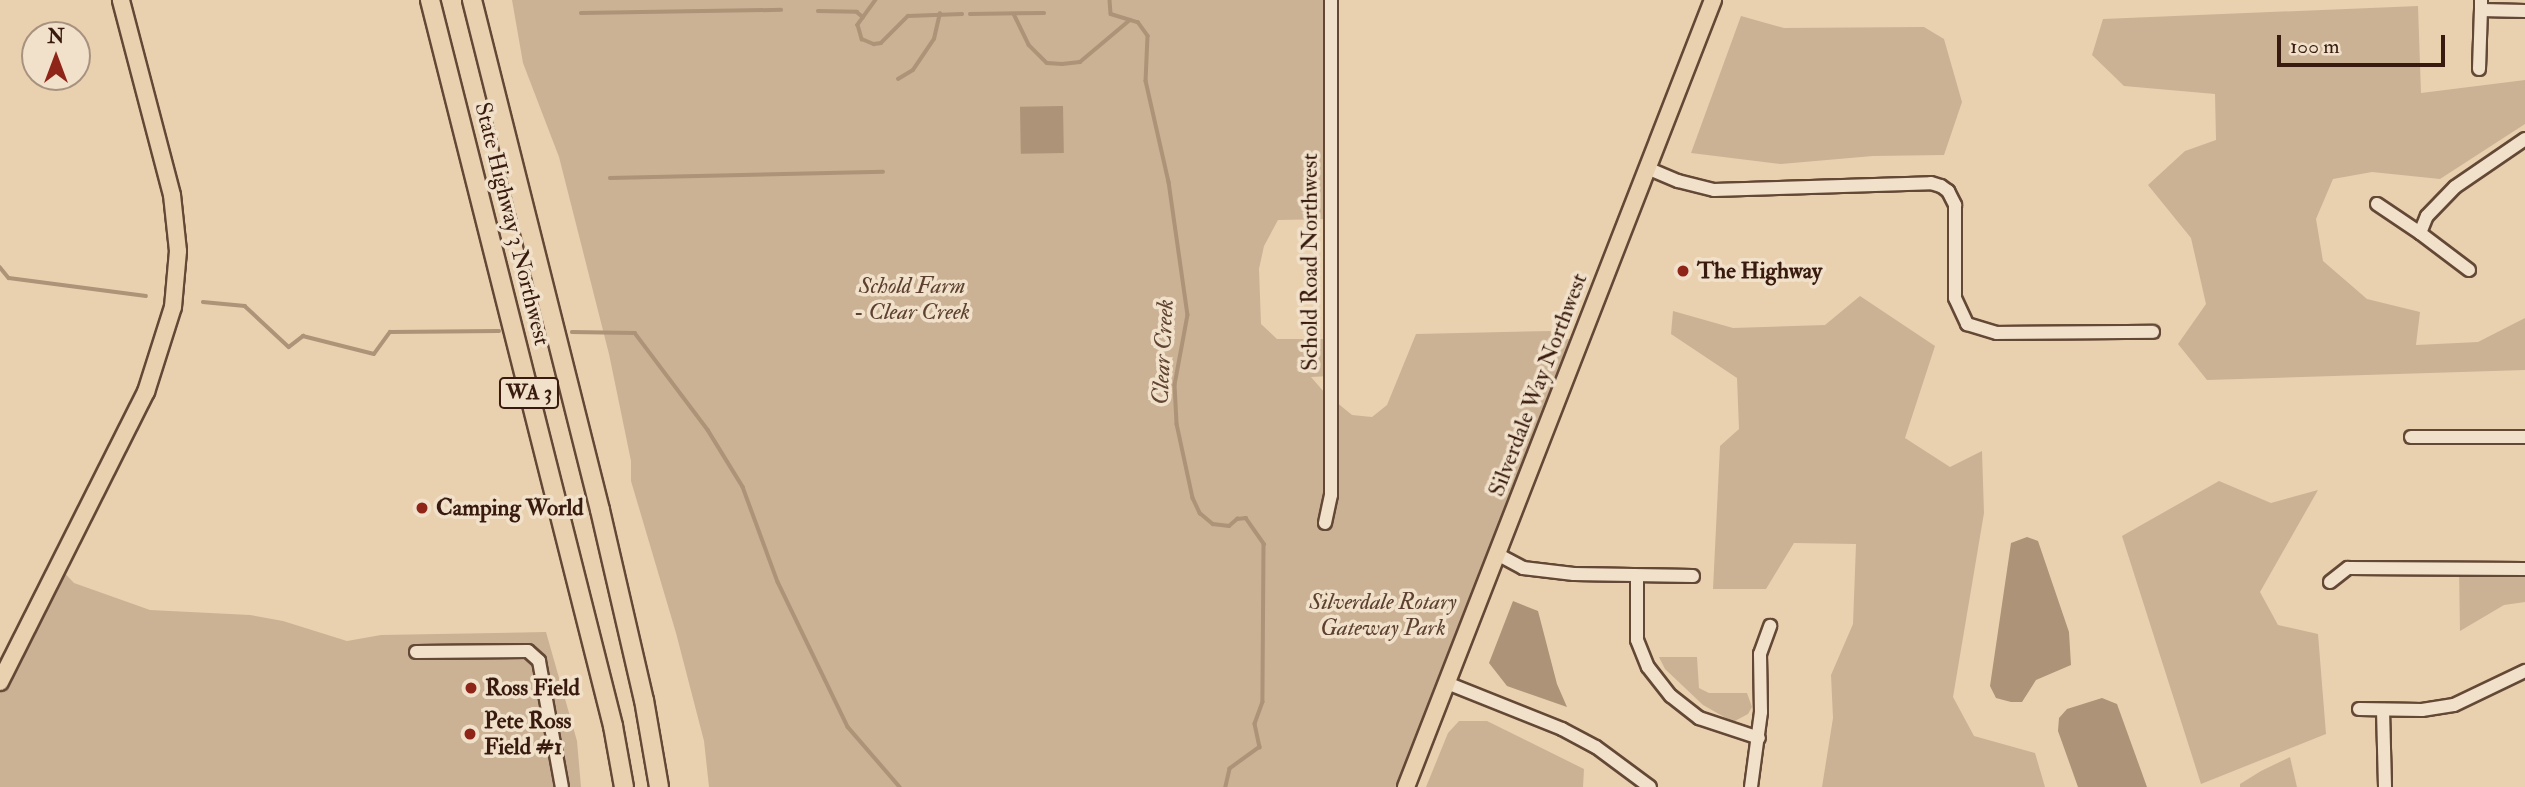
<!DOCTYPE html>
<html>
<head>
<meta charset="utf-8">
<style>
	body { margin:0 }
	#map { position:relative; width:2525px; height:787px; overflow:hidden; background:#e9d1af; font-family:"IM FELL Double Pica",serif }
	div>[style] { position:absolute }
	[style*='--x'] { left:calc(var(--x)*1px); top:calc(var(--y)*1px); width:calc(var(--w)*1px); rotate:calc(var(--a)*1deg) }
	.green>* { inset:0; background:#cbb294 }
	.water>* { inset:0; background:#ad9378; transform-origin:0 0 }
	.stream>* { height:3.5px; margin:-1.75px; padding:0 1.75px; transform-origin:1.75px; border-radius:1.75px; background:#ad9378 }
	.roads { filter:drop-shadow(2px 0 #644836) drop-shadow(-2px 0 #644836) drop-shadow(0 2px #644836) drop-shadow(0 -2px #644836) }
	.minor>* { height:12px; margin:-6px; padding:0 6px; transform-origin:6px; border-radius:6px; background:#f1e1cb }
	.major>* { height:16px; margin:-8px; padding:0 8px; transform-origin:8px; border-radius:8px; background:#e9d1af }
	.highway>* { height:18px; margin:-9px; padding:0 9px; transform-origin:9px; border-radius:9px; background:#e9d1af }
	.dots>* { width:19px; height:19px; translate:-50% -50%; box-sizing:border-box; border:4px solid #f1e1cb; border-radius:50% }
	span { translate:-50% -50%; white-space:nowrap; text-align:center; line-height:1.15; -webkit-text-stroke:7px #f1e1cb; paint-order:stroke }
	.shield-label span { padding:2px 5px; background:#f1e1cb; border:2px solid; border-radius:5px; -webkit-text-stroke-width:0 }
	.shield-label { font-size:21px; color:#381b0e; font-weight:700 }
	.street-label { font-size:23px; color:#381b0e }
	.poi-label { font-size:23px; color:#381b0e; font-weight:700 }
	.left { translate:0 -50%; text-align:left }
	.park-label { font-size:23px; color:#5d4130; font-style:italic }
	.water-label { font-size:24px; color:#614533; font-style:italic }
	.north { position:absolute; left:21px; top:21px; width:70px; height:70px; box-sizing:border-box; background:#f1e1cb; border:2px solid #a7927f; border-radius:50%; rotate:0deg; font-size:19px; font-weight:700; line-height:28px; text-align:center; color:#381b0e }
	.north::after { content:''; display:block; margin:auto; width:24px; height:32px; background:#8f2418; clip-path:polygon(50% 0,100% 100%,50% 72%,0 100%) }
	.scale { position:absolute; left:2277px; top:35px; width:168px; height:32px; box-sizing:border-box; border:4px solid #381b0e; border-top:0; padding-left:9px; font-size:21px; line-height:24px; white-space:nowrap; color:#381b0e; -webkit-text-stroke:5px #f1e1cb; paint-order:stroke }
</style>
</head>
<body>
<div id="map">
	<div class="green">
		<div style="clip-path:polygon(512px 0,1331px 0,1331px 219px,1278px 220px,1264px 246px,1259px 269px,1261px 324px,1277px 339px,1330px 339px,1330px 376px,1311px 377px,1324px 392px,1352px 415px,1372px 417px,1387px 405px,1416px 334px,1551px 331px,1555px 339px,1580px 339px,1406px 787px,709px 787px,704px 741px,676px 633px,631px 481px,631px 461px,609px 354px,559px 157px,523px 63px)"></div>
		<div style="clip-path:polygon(2418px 6px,2421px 93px,2525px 80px,2525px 124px,2440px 179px,2372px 172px,2333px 179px,2316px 219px,2323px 261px,2367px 299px,2420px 312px,2416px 345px,2478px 342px,2525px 318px,2525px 370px,2207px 380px,2178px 344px,2206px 304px,2191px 238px,2148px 185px,2185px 151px,2216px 140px,2215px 94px,2124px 86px,2092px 55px,2103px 19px)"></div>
		<div style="clip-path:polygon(1741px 16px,1784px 28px,1924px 27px,1944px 39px,1962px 102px,1944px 155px,1873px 156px,1781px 164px,1691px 153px)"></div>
		<div style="clip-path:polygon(1860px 296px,1935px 346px,1905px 438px,1950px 467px,1982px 451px,1984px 513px,1953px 697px,1974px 736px,2035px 753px,2045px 787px,1822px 787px,1833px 718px,1831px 675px,1853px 624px,1856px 544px,1794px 543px,1766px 589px,1713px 589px,1720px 446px,1739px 429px,1737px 378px,1671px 334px,1673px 311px,1733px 328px,1825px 325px)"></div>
		<div style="clip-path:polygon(2219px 481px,2271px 503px,2318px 490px,2260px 592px,2278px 625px,2318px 634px,2326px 734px,2201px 784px,2122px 536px)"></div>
		<div style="clip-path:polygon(59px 567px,74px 583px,150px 610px,250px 615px,283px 621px,347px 641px,381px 635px,546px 632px,577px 741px,581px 787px,0 787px,0 682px)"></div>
		<div style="clip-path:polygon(2459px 569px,2525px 569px,2525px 602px,2504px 605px,2460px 631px)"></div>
		<div style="clip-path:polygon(1659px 657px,1697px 657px,1699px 688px,1709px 693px,1747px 693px,1752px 707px,1748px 714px,1733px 722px,1703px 705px,1665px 669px)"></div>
		<div style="clip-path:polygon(1459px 721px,1487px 721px,1584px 769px,1583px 787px,1426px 787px,1448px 733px)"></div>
		<div style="clip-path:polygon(2290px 757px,2297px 787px,2240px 787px,2240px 784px,2261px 771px)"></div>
	</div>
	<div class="water">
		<div style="left:1063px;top:106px;width:47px;height:43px;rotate:89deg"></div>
		<div style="clip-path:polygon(2027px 537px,2038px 541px,2069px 632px,2071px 665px,2036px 680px,2022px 702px,2011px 702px,1996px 698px,1990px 686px,2011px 543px)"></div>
		<div style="clip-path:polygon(1513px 601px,1538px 611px,1557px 684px,1567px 707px,1507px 686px,1489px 663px)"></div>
		<div style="clip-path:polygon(2102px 698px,2117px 704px,2147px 787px,2078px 787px,2058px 731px,2059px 718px,2067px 709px)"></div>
	</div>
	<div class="stream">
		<div style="--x:876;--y:0;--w:31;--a:126"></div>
		<div style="--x:858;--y:25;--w:15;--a:74"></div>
		<div style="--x:862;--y:39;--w:13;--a:23"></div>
		<div style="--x:874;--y:44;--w:7;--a:-8"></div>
		<div style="--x:881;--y:43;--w:38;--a:-45"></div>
		<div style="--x:908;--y:16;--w:54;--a:-2.1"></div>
		<div style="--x:1110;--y:0;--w:14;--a:86"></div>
		<div style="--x:1111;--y:14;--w:28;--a:17"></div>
		<div style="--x:1138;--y:22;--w:17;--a:54"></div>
		<div style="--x:1148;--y:36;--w:45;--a:92.5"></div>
		<div style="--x:1146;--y:81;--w:104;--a:77.2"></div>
		<div style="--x:1169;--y:182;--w:134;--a:81.9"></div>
		<div style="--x:1188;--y:315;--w:71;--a:100.5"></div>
		<div style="--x:1175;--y:385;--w:39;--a:87"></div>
		<div style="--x:1177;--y:424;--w:76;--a:77.8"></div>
		<div style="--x:1193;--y:498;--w:17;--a:65"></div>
		<div style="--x:1200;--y:513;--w:17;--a:40"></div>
		<div style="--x:1213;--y:524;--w:16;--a:7"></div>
		<div style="--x:1229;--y:526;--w:11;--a:-41"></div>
		<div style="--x:1237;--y:519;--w:9;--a:-6"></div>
		<div style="--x:1246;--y:518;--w:32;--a:55"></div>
		<div style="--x:1264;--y:544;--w:158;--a:90.4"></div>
		<div style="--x:1263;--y:702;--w:23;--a:110"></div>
		<div style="--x:1255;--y:724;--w:24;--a:78"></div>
		<div style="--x:1260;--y:747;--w:37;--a:144"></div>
		<div style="--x:1230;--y:769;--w:18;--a:103"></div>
		<div style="--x:818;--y:11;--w:39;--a:1"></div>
		<div style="--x:857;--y:12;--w:8;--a:40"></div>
		<div style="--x:581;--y:13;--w:200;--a:-0.9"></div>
		<div style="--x:970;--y:14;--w:74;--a:-0.8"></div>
		<div style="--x:1014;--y:14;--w:34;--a:64"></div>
		<div style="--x:1029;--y:45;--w:25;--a:45"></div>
		<div style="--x:1047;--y:63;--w:15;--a:4"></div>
		<div style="--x:1062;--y:64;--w:18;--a:-6"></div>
		<div style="--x:1080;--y:62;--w:65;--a:-40"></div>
		<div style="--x:898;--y:79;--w:17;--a:-31"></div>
		<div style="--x:913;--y:70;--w:37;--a:-56"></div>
		<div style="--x:934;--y:39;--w:26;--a:-77"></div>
		<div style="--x:610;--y:178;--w:273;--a:-1.3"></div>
		<div style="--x:0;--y:267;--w:14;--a:51"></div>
		<div style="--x:9;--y:278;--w:138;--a:7.5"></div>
		<div style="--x:203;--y:302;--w:42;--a:5.4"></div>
		<div style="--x:245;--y:306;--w:60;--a:43"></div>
		<div style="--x:289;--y:347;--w:18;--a:-38"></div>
		<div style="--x:303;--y:336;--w:73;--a:14.2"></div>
		<div style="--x:374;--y:354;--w:27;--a:-54"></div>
		<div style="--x:390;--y:332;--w:109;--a:-0.5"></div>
		<div style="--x:572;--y:332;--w:63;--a:0.9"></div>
		<div style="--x:635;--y:333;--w:121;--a:53"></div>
		<div style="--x:708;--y:430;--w:67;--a:58.4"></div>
		<div style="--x:743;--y:487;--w:101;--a:69.8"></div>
		<div style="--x:778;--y:582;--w:161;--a:64.2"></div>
		<div style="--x:848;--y:727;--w:79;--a:49.1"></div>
	</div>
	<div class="roads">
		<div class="minor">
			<div style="--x:2481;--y:0;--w:10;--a:90"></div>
			<div style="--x:2481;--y:10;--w:44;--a:1.3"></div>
			<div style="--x:2479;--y:69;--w:59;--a:-88.1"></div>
			<div style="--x:1647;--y:168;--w:34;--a:23"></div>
			<div style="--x:1678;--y:181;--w:37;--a:14"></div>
			<div style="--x:1714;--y:190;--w:217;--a:-1.8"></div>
			<div style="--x:1931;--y:183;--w:10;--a:17"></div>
			<div style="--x:1941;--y:186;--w:9;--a:36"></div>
			<div style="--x:1948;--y:191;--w:16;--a:63"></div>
			<div style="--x:1955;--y:205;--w:93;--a:90"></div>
			<div style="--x:1955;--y:298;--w:29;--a:65"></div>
			<div style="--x:1967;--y:324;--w:31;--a:17"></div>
			<div style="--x:1997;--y:333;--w:156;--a:-0.4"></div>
			<div style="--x:2377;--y:204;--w:52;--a:34"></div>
			<div style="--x:2469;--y:270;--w:61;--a:-142.9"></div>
			<div style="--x:2420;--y:233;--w:18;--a:-68"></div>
			<div style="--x:2427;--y:216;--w:40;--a:-46"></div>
			<div style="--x:2455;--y:187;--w:85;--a:-34.4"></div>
			<div style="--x:2411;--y:437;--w:114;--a:0"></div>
			<div style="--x:1325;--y:523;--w:29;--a:-78"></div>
			<div style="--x:1331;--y:495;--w:495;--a:-90"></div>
			<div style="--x:1497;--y:554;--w:30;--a:28"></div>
			<div style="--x:1523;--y:568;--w:51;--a:6.7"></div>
			<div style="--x:1574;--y:574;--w:119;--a:1"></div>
			<div style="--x:1637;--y:576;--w:64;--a:90"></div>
			<div style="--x:1637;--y:640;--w:29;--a:68"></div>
			<div style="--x:1648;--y:667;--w:37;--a:52"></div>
			<div style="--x:1671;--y:696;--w:36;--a:38"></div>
			<div style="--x:1699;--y:718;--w:63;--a:18.4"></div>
			<div style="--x:2330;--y:582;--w:23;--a:-38"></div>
			<div style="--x:2348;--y:568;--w:177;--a:0.3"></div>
			<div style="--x:416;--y:652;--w:112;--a:-0.5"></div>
			<div style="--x:528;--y:651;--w:15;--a:42"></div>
			<div style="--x:539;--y:661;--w:128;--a:79.7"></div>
			<div style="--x:1447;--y:683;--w:124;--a:21.8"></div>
			<div style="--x:1562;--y:729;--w:38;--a:28"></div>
			<div style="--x:1596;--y:747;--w:67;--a:36.5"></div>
			<div style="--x:2359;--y:709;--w:63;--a:0.9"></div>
			<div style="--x:2422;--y:710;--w:32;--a:-9"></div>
			<div style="--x:2454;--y:705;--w:79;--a:-25.6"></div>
			<div style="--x:2383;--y:710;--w:77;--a:88.5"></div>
			<div style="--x:1751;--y:787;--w:76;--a:-82.4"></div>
			<div style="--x:1761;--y:712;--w:58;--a:-91"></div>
			<div style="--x:1760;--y:654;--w:30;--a:-70"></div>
		</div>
		<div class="major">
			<div style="--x:0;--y:682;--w:325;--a:-63.3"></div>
			<div style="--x:146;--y:392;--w:89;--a:-72.4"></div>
			<div style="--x:173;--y:307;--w:56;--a:-84.9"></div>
			<div style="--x:178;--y:251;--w:56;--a:-96.1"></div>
			<div style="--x:172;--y:195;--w:202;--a:-104.7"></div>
			<div style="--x:1406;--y:787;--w:845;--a:-68.69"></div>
		</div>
		<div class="highway">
			<div style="--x:430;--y:0;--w:749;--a:75.85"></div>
			<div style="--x:613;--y:726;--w:62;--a:79.8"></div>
			<div style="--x:472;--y:0;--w:526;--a:75.91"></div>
			<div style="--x:600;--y:510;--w:195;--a:77"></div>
			<div style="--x:644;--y:700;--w:88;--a:80.2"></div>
		</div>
	</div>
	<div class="dots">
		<div style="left:1683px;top:271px;background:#8f2418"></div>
		<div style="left:422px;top:508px;background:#8f2418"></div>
		<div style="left:471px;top:688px;background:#8f2418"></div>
		<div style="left:470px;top:734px;background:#8f2418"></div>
	</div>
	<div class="shield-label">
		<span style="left:529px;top:393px">WA 3</span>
	</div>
	<div class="street-label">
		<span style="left:512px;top:224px;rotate:76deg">State Highway 3 Northwest</span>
		<span style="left:1310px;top:262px;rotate:-90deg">Schold Road Northwest</span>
		<span style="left:1538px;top:385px;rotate:-69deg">Silverdale Way Northwest</span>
	</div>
	<div class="poi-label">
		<span class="left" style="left:1697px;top:271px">The Highway</span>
		<span class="left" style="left:436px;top:508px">Camping World</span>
		<span class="left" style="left:485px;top:688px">Ross Field</span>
		<span class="left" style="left:484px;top:734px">Pete Ross<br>Field #1</span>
	</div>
	<div class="park-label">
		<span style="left:912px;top:299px">Schold Farm<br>- Clear Creek</span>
		<span style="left:1383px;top:615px">Silverdale Rotary<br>Gateway Park</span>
	</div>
	<div class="water-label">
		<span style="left:1163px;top:352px;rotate:-87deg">Clear Creek</span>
	</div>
	<div class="north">N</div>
	<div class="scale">100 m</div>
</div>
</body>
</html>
